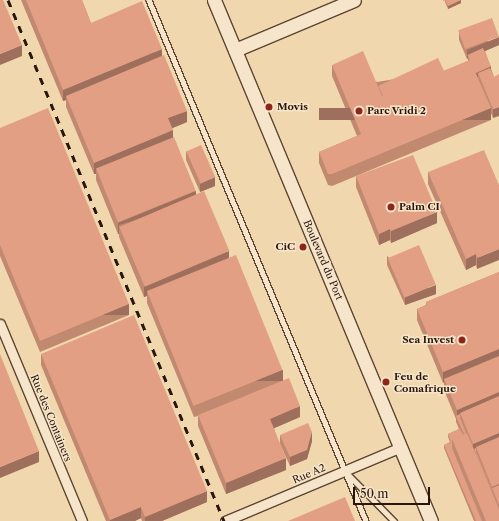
<!DOCTYPE html>
<html>
<head>
<meta charset="utf-8">
<style>
	body { margin:0 }
	#map { position:relative; width:499px; height:521px; overflow:hidden; background:#f1d7ad; font-family:"Libre Caslon Text",serif }
	div>[style] { position:absolute }
	[style*='--x'] { left:calc(var(--x)*1px); top:calc(var(--y)*1px); width:calc(var(--w)*1px); rotate:calc(var(--a)*1deg) }
	.roads { filter:drop-shadow(1px 0 #5c4633) drop-shadow(-1px 0 #5c4633) drop-shadow(0 1px #5c4633) drop-shadow(0 -1px #5c4633) }
	.lane>* { height:4.5px; margin:-2.25px; padding:0 2.25px; transform-origin:2.25px; border-radius:2.25px; background:#f6e5ca }
	.street>* { height:9px; margin:-4.5px; padding:0 4.5px; transform-origin:4.5px; border-radius:4.5px; background:#f6e5ca }
	.secondary>* { height:13px; margin:-6.5px; padding:0 6.5px; transform-origin:6.5px; border-radius:6.5px; background:#f6e5ca }
	.rail>* { height:3px; margin-top:-1.5px; transform-origin:0; background:repeating-linear-gradient(90deg,#2a150a 0 7px,transparent 0 14px) }
	.wall>* { inset:0; background:#c28971 }
	.shaded-wall>* { inset:0; background:#9e6f5c; transform-origin:0 0 }
	.building>* { inset:0; background:#e29f83; transform-origin:0 0 }
	.dots>* { width:11px; height:11px; translate:-50% -50%; box-sizing:border-box; border:2px solid #f6e5ca; border-radius:50% }
	span { translate:-50% -50%; white-space:nowrap; text-align:center; line-height:1.15; -webkit-text-stroke:3px #f6e5ca; paint-order:stroke }
	.poi-label { font-size:10px; color:#2a150a; font-weight:700 }
	.left { translate:0 -50%; text-align:left }
	.right { translate:-100% -50%; text-align:right }
	.street-label { font-size:10px; color:#2a150a }
	.scale { position:absolute; left:353px; top:487px; width:77px; height:18px; box-sizing:border-box; border:2px solid #2a150a; border-top:0; padding-left:5px; font-size:12px; line-height:14px; white-space:nowrap; color:#2a150a; -webkit-text-stroke:3px #f6e5ca; paint-order:stroke }
</style>
</head>
<body>
<div id="map">
	<div class="roads">
		<div class="lane">
			<div style="--x:149;--y:0;--w:564;--a:67.39"></div>
			<div style="--x:346;--y:472;--w:69;--a:45.6"></div>
		</div>
		<div class="street">
			<div style="--x:0;--y:324;--w:213;--a:67.4"></div>
			<div style="--x:225;--y:521;--w:191;--a:-22.8"></div>
		</div>
		<div class="secondary">
			<div style="--x:214;--y:0;--w:564;--a:67.39"></div>
			<div style="--x:235;--y:50;--w:129;--a:-22.8"></div>
		</div>
	</div>
	<div class="rail">
		<div style="--x:8;--y:0;--w:564;--a:67.48"></div>
	</div>
	<div class="wall">
		<div style="clip-path:polygon(21px 0,82px 0,91px 23px,162px 56px,187px 122px,172px 128px,173px 137px,196px 194px,229px 258px,283px 380px,300px 417px,274px 428px,286px 470px,226px 494px,198px 426px,198px 416px,194px 417px,147px 303px,147px 296px,144px 297px,119px 237px,119px 234px,118px 234px,96px 180px,96px 174px,94px 174px,66px 107px,66px 100px,63px 101px)"></div>
		<div style="clip-path:polygon(443px 0,461px 0,461px 3px,448px 9px,445px 2px,445px 0,444px 1px)"></div>
		<div style="clip-path:polygon(459px 32px,499px 45px,485px 51px,494px 77px,493px 118px,491px 113px,491px 120px,332px 186px,328px 185px,319px 163px,319px 152px,357px 136px,332px 76px,332px 65px,377px 82px,444px 71px,468px 61px,468px 58px,467px 59px,459px 40px)"></div>
		<div style="clip-path:polygon(0 128px,129px 315px,40px 352px,0 256px)"></div>
		<div style="clip-path:polygon(186px 151px,215px 186px,200px 192px,186px 160px)"></div>
		<div style="clip-path:polygon(428px 172px,499px 185px,477px 269px,476px 265px,466px 270px,428px 184px)"></div>
		<div style="clip-path:polygon(356px 176px,437px 223px,391px 243px,390px 240px,379px 245px,356px 187px)"></div>
		<div style="clip-path:polygon(387px 256px,436px 294px,405px 305px,387px 265px)"></div>
		<div style="clip-path:polygon(499px 272px,499px 521px,474px 521px,444px 448px,444px 445px,450px 442px,448px 437px,448px 434px,459px 429px,456px 422px,456px 419px,444px 390px,444px 382px,443px 383px,417px 320px,417px 309px,426px 305px,426px 302px)"></div>
		<div style="clip-path:polygon(41px 354px,207px 502px,162px 521px,142px 521px,141px 518px,135px 521px,106px 521px,41px 365px)"></div>
		<div style="clip-path:polygon(280px 435px,312px 441px,307px 459px,290px 466px,280px 444px)"></div>
	</div>
	<div class="shaded-wall">
		<div style="clip-path:polygon(461px 0,461px 3px,448px 9px,448px 6px)"></div>
		<div style="clip-path:polygon(499px 37px,499px 45px,469px 58px,468px 55px,468px 58px,467px 59px,467px 50px)"></div>
		<div style="clip-path:polygon(22px 45px,22px 56px,0 65px,0 54px)"></div>
		<div style="clip-path:polygon(162px 49px,162px 60px,66px 96px,66px 100px,63px 101px,63px 90px)"></div>
		<div style="clip-path:polygon(491px 66px,491px 72px,478px 73px,478px 78px,475px 73px)"></div>
		<div style="clip-path:polygon(499px 107px,499px 116px,493px 118px,493px 109px)"></div>
		<div style="left:491px;top:108px;width:12px;height:172px;rotate:90deg"></div>
		<div style="clip-path:polygon(187px 111px,187px 122px,168px 130px,168px 118px)"></div>
		<div style="clip-path:polygon(173px 130px,173px 142px,96px 169px,96px 174px,94px 174px,94px 163px)"></div>
		<div style="clip-path:polygon(215px 177px,215px 186px,200px 192px,200px 184px)"></div>
		<div style="clip-path:polygon(196px 191px,196px 202px,119px 225px,119px 234px,118px 234px,118px 223px)"></div>
		<div style="clip-path:polygon(437px 212px,437px 223px,391px 243px,391px 231px)"></div>
		<div style="clip-path:polygon(390px 229px,390px 240px,379px 245px,379px 234px)"></div>
		<div style="clip-path:polygon(499px 249px,499px 260px,477px 269px,477px 258px)"></div>
		<div style="clip-path:polygon(229px 251px,229px 262px,147px 292px,147px 296px,144px 297px,144px 286px)"></div>
		<div style="clip-path:polygon(476px 254px,476px 265px,466px 270px,466px 259px)"></div>
		<div style="clip-path:polygon(436px 285px,436px 294px,405px 305px,405px 297px)"></div>
		<div style="left:129px;top:304px;width:11px;height:96px;rotate:90deg"></div>
		<div style="clip-path:polygon(499px 349px,499px 360px,444px 379px,444px 382px,443px 383px,443px 372px)"></div>
		<div style="left:283px;top:370px;width:11px;height:96px;rotate:90deg"></div>
		<div style="clip-path:polygon(499px 392px,499px 407px,460px 413px,460px 420px,457px 418px,457px 410px)"></div>
		<div style="clip-path:polygon(300px 406px,300px 417px,270px 430px,270px 419px)"></div>
		<div style="clip-path:polygon(312px 432px,312px 441px,307px 459px,290px 466px,290px 457px)"></div>
		<div style="clip-path:polygon(499px 433px,499px 448px,476px 447px,476px 454px,473px 453px,473px 444px)"></div>
		<div style="clip-path:polygon(39px 451px,39px 462px,0 478px,0 467px)"></div>
		<div style="clip-path:polygon(286px 458px,286px 470px,226px 494px,226px 483px)"></div>
		<div style="clip-path:polygon(499px 484px,499px 495px,492px 489px,492px 487px)"></div>
		<div style="clip-path:polygon(207px 491px,207px 502px,162px 521px,145px 521px,145px 517px)"></div>
		<div style="clip-path:polygon(141px 507px,141px 518px,135px 521px,110px 521px,110px 520px)"></div>
	</div>
	<div class="building">
		<div style="clip-path:polygon(0 0,3px 0,22px 45px,0 54px)"></div>
		<div style="clip-path:polygon(26px 0,82px 0,91px 23px,142px 1px,162px 49px,63px 90px)"></div>
		<div style="clip-path:polygon(445px 0,461px 0,448px 6px)"></div>
		<div style="left:492px;top:18px;width:20px;height:36px;rotate:70deg"></div>
		<div style="left:483px;top:48px;width:20px;height:17px;rotate:66deg"></div>
		<div style="clip-path:polygon(363px 51px,382px 96px,470px 60px,491px 108px,332px 174px,328px 174px,319px 152px,361px 134px,332px 65px)"></div>
		<div style="clip-path:polygon(164px 55px,187px 111px,168px 118px,173px 130px,94px 163px,66px 96px)"></div>
		<div style="left:438px;top:58px;width:14px;height:66px;rotate:65deg"></div>
		<div style="clip-path:polygon(490px 68px,494px 77px,499px 74px,499px 107px,493px 109px,478px 73px)"></div>
		<div style="clip-path:polygon(48px 108px,129px 304px,40px 341px,0 245px,0 128px)"></div>
		<div style="left:174px;top:137px;width:58px;height:84px;rotate:68deg"></div>
		<div style="left:201px;top:145px;width:35px;height:16px;rotate:66deg"></div>
		<div style="clip-path:polygon(484px 150px,499px 185px,499px 249px,477px 258px,476px 254px,466px 259px,428px 172px)"></div>
		<div style="clip-path:polygon(413px 155px,437px 212px,391px 231px,390px 229px,379px 234px,356px 176px)"></div>
		<div style="left:204px;top:191px;width:65px;height:92px;rotate:67deg"></div>
		<div style="left:419px;top:245px;width:43px;height:34px;rotate:67deg"></div>
		<div style="left:236px;top:255px;width:124px;height:96px;rotate:68deg"></div>
		<div style="clip-path:polygon(499px 272px,499px 349px,443px 372px,417px 309px,427px 305px,426px 302px)"></div>
		<div style="clip-path:polygon(134px 315px,207px 491px,145px 517px,141px 507px,110px 520px,41px 354px)"></div>
		<div style="clip-path:polygon(0 354px,39px 451px,0 467px)"></div>
		<div style="clip-path:polygon(499px 356px,499px 392px,457px 410px,444px 379px)"></div>
		<div style="clip-path:polygon(289px 378px,300px 406px,270px 419px,286px 458px,226px 483px,198px 415px)"></div>
		<div style="clip-path:polygon(499px 396px,499px 433px,473px 444px,460px 413px)"></div>
		<div style="clip-path:polygon(460px 414px,460px 418px,466px 433px,464px 434px,456px 416px)"></div>
		<div style="clip-path:polygon(308px 423px,312px 432px,307px 450px,290px 457px,280px 435px)"></div>
		<div style="clip-path:polygon(460px 429px,463px 435px,452px 439px,452px 448px,482px 521px,476px 521px,444px 445px,451px 442px,448px 434px)"></div>
		<div style="clip-path:polygon(467px 433px,499px 509px,499px 521px,486px 521px,452px 439px)"></div>
		<div style="clip-path:polygon(499px 437px,499px 484px,492px 487px,476px 447px)"></div>
		<div style="clip-path:polygon(476px 448px,476px 452px,492px 491px,492px 492px,474px 449px)"></div>
		<div style="clip-path:polygon(499px 485px,499px 505px,492px 488px)"></div>
		<div style="clip-path:polygon(345px 497px,355px 521px,288px 521px)"></div>
	</div>
	<div class="dots">
		<div style="left:269px;top:107px;background:#8f2418"></div>
		<div style="left:359px;top:111px;background:#8f2418"></div>
		<div style="left:391px;top:207px;background:#8f2418"></div>
		<div style="left:303px;top:247px;background:#8f2418"></div>
		<div style="left:462px;top:340px;background:#8f2418"></div>
		<div style="left:386px;top:382px;background:#8f2418"></div>
	</div>
	<div class="poi-label">
		<span class="left" style="left:277px;top:107px">Movis</span>
		<span class="left" style="left:367px;top:111px">Parc Vridi 2</span>
		<span class="left" style="left:399px;top:207px">Palm CI</span>
		<span class="right" style="left:295px;top:247px">CiC</span>
		<span class="right" style="left:454px;top:340px">Sea Invest</span>
		<span class="left" style="left:394px;top:382px">Feu de<br>Comafrique</span>
	</div>
	<div class="street-label">
		<span style="left:323px;top:260px;rotate:67deg">Boulevard du Port</span>
		<span style="left:51px;top:418px;rotate:68deg">Rue des Containers</span>
		<span style="left:309px;top:474px;rotate:-23deg">Rue A2</span>
	</div>
	<div class="scale">50 m</div>
</div>
</body>
</html>
